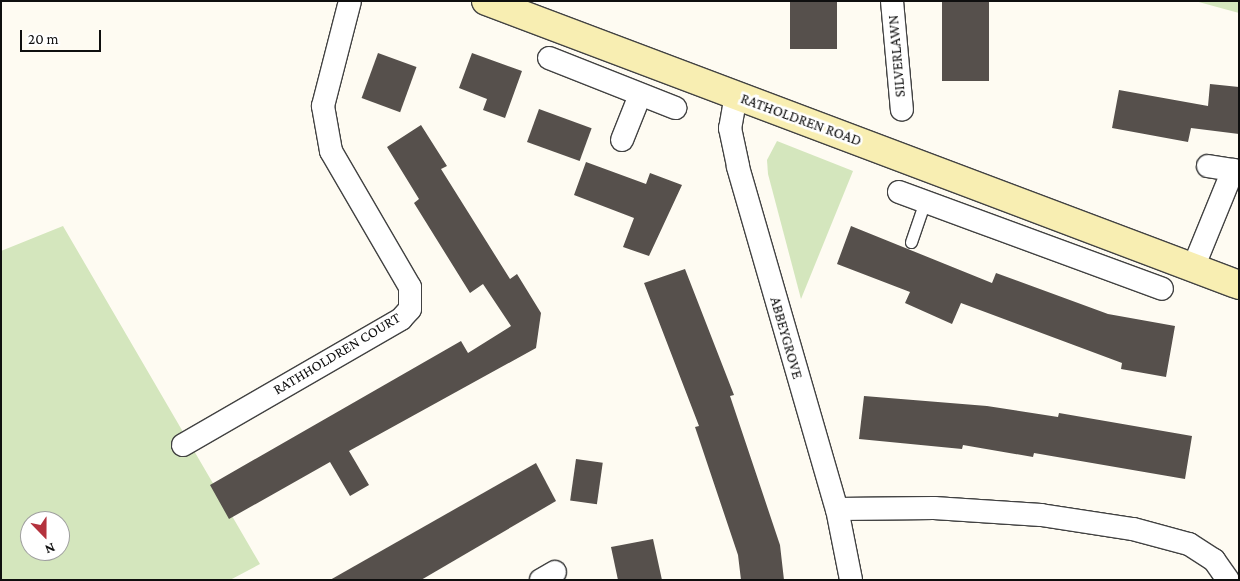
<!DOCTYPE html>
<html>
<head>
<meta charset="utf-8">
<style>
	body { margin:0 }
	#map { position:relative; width:1240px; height:581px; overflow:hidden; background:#fefbf2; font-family:"Crimson Pro",serif }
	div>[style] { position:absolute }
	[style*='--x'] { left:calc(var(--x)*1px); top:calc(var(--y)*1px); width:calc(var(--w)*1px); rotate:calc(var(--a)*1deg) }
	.green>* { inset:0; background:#d4e6bd }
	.building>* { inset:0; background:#56504c; transform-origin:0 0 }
	.roads { filter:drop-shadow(1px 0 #424242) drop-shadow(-1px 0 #424242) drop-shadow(0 1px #424242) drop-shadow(0 -1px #424242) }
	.lane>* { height:11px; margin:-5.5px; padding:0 5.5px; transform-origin:5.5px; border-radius:5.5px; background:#fff }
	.street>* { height:22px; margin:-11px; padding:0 11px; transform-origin:11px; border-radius:11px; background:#fff }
	.secondary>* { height:28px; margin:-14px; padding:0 14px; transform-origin:14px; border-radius:14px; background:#f8eeb2 }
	span { translate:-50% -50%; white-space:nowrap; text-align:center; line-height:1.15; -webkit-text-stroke:5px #fff; paint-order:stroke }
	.street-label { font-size:15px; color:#0f0f0f }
	.frame { position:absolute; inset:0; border:2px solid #0f0f0f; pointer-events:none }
	.north { position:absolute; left:20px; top:511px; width:50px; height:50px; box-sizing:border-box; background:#fff; border:1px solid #9f9f9f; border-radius:50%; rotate:158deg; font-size:14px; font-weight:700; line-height:20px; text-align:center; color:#0f0f0f }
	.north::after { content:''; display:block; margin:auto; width:18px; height:22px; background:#b4323d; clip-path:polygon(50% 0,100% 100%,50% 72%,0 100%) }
	.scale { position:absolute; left:20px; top:30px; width:81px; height:22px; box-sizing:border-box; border:2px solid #0f0f0f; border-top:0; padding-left:6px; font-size:15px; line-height:18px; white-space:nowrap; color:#0f0f0f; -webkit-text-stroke:4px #fff; paint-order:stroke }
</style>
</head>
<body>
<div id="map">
	<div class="green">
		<div style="clip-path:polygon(1195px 1px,1239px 1px,1239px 13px)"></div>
		<div style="clip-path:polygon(777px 141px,853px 171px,801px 299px,768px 174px,767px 160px)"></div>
		<div style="clip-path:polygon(evenodd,63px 226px,260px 564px,230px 580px,1px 580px,1px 251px,63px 226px,30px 521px,60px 521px,60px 551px,30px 551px,30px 521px)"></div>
	</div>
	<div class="building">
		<div style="left:790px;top:1px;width:47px;height:48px"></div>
		<div style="left:942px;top:1px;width:47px;height:80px"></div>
		<div style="left:378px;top:53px;width:41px;height:48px;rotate:20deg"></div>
		<div style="clip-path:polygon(472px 53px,522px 71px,505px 118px,483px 110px,487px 99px,459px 88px)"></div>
		<div style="clip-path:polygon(1210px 84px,1239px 87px,1239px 134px,1191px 128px,1188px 142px,1112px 128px,1119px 90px,1208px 106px)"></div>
		<div style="left:539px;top:109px;width:56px;height:35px;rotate:20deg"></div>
		<div style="clip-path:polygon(421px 125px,447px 166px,441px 169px,510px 279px,517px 274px,541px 313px,536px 348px,349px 451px,369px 485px,350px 496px,330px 462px,229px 519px,210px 485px,461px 341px,468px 353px,511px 326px,483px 284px,470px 293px,414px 203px,419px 199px,387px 147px)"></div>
		<div style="clip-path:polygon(586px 162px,646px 184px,650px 173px,682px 185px,649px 256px,623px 247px,634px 218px,574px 195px)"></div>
		<div style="clip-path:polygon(851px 226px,992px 283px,996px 273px,1108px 314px,1175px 326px,1166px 377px,1121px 369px,1122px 363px,961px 303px,952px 324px,905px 303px,910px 292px,837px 264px)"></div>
		<div style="clip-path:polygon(685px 269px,734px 395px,730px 396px,780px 545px,784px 580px,741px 580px,738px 555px,695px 427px,699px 426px,644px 283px)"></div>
		<div style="clip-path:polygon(864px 396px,987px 406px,1058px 417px,1059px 413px,1192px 436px,1185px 479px,1034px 453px,1033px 457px,963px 445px,962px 449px,859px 439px)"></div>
		<div style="left:576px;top:459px;width:27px;height:42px;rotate:8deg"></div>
		<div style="clip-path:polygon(536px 463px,556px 501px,433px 573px,421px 580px,330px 580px)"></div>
		<div style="clip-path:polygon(653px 539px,662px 580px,618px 580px,611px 547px)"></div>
	</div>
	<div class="roads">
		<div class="lane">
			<div style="--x:911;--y:242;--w:43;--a:-71.1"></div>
		</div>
		<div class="street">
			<div style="--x:892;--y:1;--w:109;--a:84.8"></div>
			<div style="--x:549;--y:58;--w:136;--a:21.6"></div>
			<div style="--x:736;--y:95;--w:34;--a:100"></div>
			<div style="--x:730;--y:128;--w:40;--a:78"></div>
			<div style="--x:738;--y:167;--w:356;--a:73.9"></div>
			<div style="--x:837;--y:509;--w:72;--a:78.8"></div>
			<div style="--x:622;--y:140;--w:48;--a:-68.2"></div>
			<div style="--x:1208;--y:166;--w:31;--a:9"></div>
			<div style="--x:899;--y:192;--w:280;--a:20.2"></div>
			<div style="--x:1193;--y:268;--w:106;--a:-67.8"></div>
			<div style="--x:183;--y:445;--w:252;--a:-30"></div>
			<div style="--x:401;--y:319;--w:13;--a:-48"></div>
			<div style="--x:410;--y:309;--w:22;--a:-90"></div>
			<div style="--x:410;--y:287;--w:157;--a:-120.2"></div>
			<div style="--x:331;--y:151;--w:46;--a:-100.1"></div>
			<div style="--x:323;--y:106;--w:108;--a:-75.6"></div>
			<div style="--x:837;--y:509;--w:97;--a:-0.6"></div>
			<div style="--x:934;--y:508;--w:107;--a:3.7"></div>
			<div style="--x:1041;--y:515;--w:93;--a:8.7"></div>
			<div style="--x:1133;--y:529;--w:58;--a:15"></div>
			<div style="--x:1189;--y:544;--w:30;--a:33"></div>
			<div style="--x:1214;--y:560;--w:24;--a:55"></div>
			<div style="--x:541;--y:580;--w:16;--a:-30"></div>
		</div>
		<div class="secondary">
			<div style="--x:486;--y:1;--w:805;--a:20.66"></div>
		</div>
	</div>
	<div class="street-label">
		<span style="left:897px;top:56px;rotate:-95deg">SILVERLAWN</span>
		<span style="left:801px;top:120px;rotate:20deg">RATHOLDREN ROAD</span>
		<span style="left:786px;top:338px;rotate:74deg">ABBEYGROVE</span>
		<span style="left:337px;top:354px;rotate:-31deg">RATHHOLDREN COURT</span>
	</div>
	<div class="frame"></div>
	<div class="north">N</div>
	<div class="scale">20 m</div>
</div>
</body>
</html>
